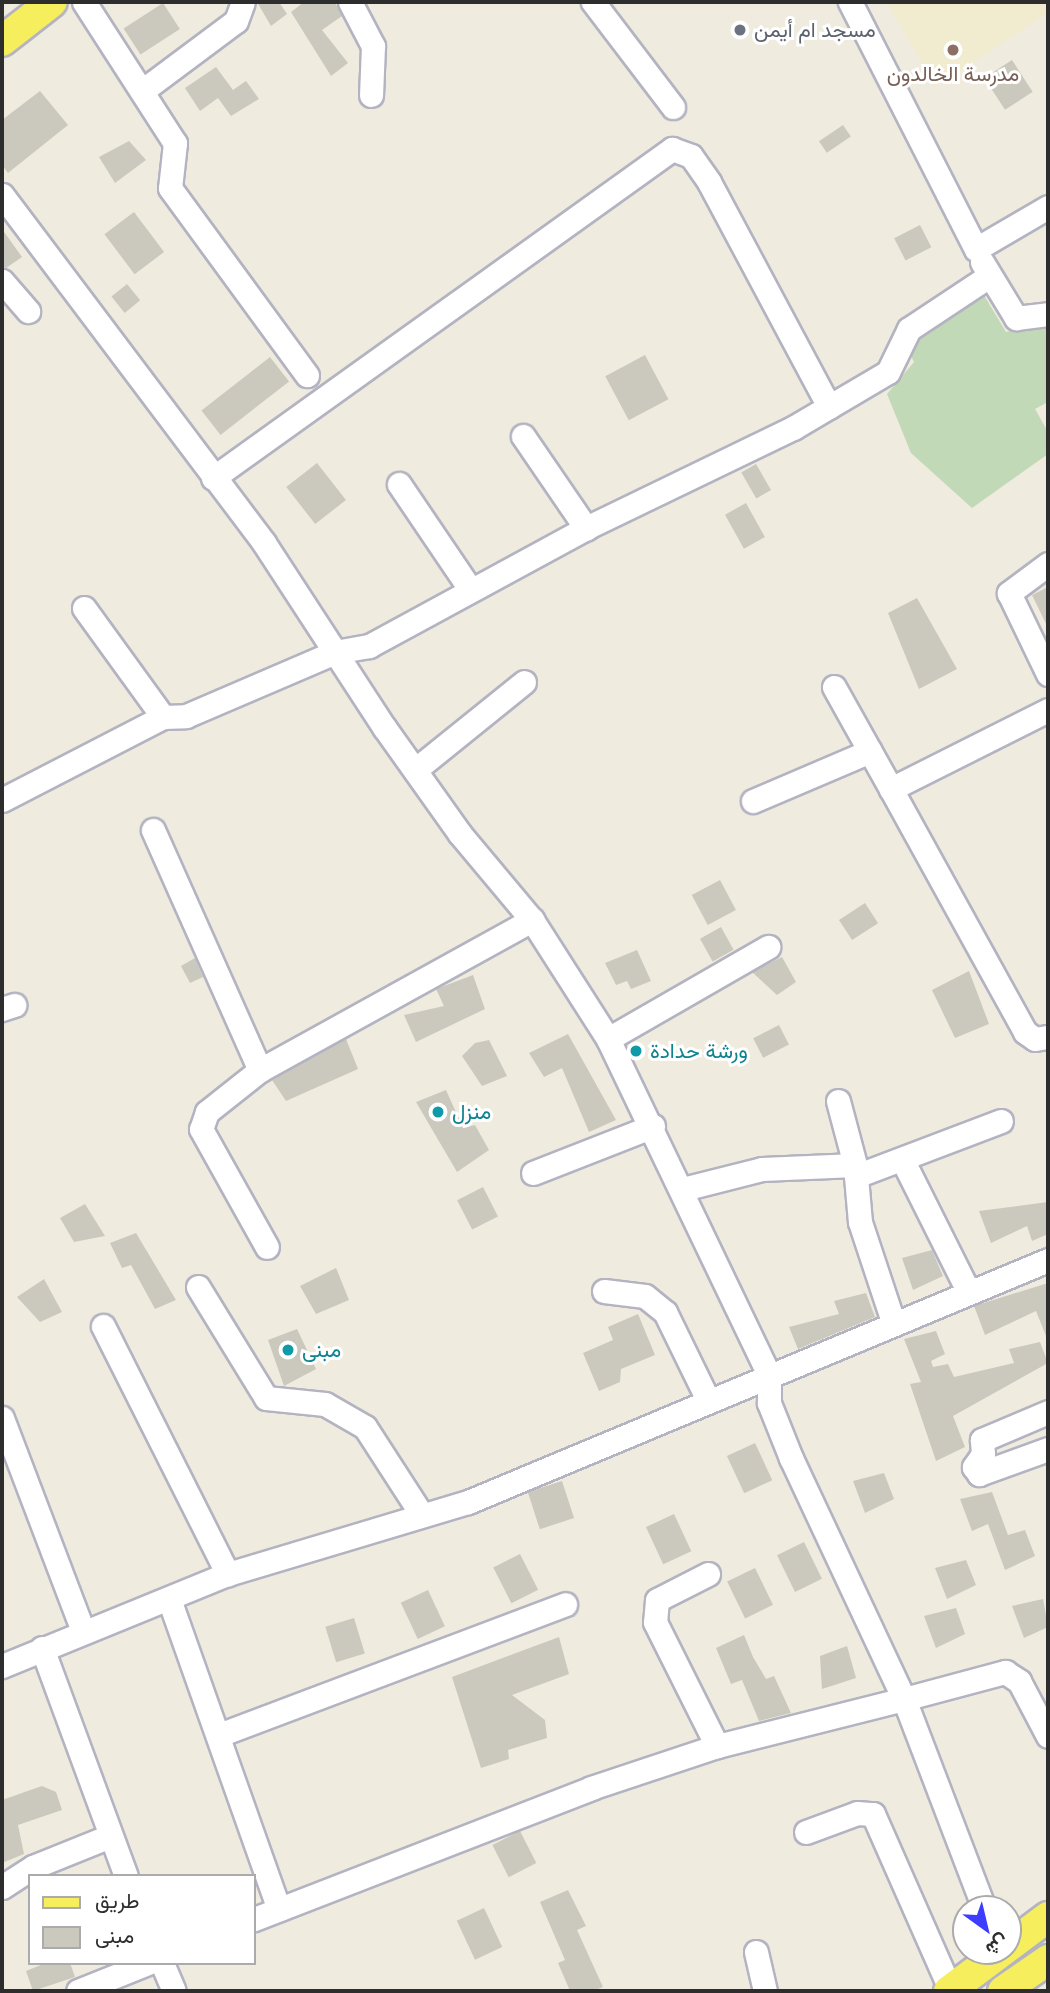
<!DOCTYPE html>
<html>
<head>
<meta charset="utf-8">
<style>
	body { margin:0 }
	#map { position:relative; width:1050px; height:1993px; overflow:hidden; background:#efebdf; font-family:"PT Sans",Vazirmatn,sans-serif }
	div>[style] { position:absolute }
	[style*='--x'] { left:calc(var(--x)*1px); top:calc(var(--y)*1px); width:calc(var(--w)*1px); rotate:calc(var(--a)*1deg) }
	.education>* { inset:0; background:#f1eccf }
	.cemetery>* { inset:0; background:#c1d9b6 }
	.building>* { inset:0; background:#cbc9bd; transform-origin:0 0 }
	.roads { filter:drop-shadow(2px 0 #b3b3c1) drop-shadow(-2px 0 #b3b3c1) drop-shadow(0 2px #b3b3c1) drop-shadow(0 -2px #b3b3c1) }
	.minor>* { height:23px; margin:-11.5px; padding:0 11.5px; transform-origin:11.5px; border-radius:11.5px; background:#fff }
	.major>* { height:30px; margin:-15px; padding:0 15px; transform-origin:15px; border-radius:15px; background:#f6ee5d }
	.dots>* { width:19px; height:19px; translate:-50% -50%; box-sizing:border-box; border:4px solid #fff; border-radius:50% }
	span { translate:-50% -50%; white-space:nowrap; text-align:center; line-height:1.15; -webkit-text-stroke:6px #fff; paint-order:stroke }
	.worship-label { font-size:21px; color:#5b616d }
	.left { translate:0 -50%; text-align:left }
	.education-label { font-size:21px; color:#785e54 }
	.culture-label { font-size:21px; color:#0d838f }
	.frame { position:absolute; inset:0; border:4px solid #2d2d2d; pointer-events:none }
	.legend { position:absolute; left:28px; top:1874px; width:228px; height:91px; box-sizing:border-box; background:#fff; border:2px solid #ababab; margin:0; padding:9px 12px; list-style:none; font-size:21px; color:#2d2d2d }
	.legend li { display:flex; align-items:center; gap:14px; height:35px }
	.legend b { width:35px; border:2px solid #ababab }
	.north { position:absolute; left:952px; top:1895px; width:70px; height:70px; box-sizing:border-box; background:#fff; border:2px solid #ababab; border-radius:50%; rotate:146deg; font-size:19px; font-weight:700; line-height:28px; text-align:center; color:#2d2d2d }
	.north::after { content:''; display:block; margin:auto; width:24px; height:32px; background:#3c3dff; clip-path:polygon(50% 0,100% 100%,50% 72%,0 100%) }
</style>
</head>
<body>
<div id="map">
	<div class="education">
		<div style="clip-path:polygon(886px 2px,1048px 2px,1048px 13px,936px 87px)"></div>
	</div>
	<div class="cemetery">
		<div style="clip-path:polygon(982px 292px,1006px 332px,1048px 322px,1048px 402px,1035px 409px,1048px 432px,1048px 454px,972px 508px,911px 453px,887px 394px,914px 362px,905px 344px)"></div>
	</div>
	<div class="building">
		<div style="clip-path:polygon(257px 2px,279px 2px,287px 14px,271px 26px)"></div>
		<div style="clip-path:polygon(304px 2px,335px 2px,342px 16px,322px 30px,348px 63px,331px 76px,291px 12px)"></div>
		<div style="left:163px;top:3px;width:31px;height:47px;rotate:57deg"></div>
		<div style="left:1012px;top:60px;width:38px;height:33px;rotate:57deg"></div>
		<div style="clip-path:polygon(216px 67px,233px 90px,246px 81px,259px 99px,231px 116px,218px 98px,200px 111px,185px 88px)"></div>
		<div style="clip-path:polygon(40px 91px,68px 125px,8px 173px,2px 165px,2px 120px)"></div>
		<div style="left:843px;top:125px;width:14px;height:29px;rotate:56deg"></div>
		<div style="clip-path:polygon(129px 141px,146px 160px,115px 183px,99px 157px)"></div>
		<div style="left:134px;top:212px;width:50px;height:37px;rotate:53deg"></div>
		<div style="left:920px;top:225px;width:25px;height:29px;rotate:63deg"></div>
		<div style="clip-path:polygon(2px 229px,22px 257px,6px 268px,2px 267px)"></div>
		<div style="left:127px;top:284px;width:21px;height:20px;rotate:51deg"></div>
		<div style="left:645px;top:355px;width:50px;height:45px;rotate:62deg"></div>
		<div style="left:270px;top:357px;width:31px;height:87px;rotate:52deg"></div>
		<div style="left:317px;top:463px;width:47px;height:39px;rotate:52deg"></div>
		<div style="left:756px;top:464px;width:30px;height:17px;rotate:60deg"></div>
		<div style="left:746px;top:503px;width:39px;height:24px;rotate:61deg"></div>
		<div style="clip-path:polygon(1048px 587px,1048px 628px,1032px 595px)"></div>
		<div style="clip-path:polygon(917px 598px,957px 669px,919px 689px,888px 613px)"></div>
		<div style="left:720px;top:880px;width:34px;height:32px;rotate:62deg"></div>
		<div style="left:865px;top:903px;width:24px;height:31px;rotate:57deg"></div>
		<div style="left:721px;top:927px;width:26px;height:24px;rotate:61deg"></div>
		<div style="clip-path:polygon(637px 950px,651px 981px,631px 989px,627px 981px,616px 985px,605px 963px)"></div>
		<div style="clip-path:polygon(782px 957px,796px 982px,777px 995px,752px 972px)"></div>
		<div style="clip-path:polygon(195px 958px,203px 977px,190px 983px,181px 966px)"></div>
		<div style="clip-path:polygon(969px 971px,989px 1024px,955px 1038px,932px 990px)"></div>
		<div style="clip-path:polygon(473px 975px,485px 1009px,416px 1042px,404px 1015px,444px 1006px,436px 989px)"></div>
		<div style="left:779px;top:1025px;width:22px;height:29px;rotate:63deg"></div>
		<div style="clip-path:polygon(568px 1034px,616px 1120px,589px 1132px,562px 1068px,544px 1077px,529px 1053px)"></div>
		<div style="clip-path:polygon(346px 1039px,358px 1069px,286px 1101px,272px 1080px)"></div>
		<div style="clip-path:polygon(489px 1040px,507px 1076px,482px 1086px,462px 1056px,475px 1043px)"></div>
		<div style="clip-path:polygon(446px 1090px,463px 1128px,475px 1125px,489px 1150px,457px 1172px,416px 1102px)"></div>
		<div style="left:483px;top:1187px;width:33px;height:29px;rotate:63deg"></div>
		<div style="clip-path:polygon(1048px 1202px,1048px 1234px,1032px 1241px,1027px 1226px,991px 1243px,979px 1211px)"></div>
		<div style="clip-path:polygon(85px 1204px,105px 1236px,74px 1242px,60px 1218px)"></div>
		<div style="clip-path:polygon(136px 1233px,176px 1300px,155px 1309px,131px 1265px,122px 1268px,110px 1243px)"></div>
		<div style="clip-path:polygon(932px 1250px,943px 1276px,913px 1290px,902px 1258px)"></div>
		<div style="clip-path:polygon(336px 1268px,349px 1300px,316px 1314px,300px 1286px)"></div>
		<div style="clip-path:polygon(44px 1279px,62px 1312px,40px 1322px,17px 1297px)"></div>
		<div style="clip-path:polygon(1048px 1283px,1048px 1341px,1036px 1311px,985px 1335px,974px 1306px)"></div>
		<div style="clip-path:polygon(866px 1293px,875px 1317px,798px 1349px,789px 1327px,839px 1314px,834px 1301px)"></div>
		<div style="clip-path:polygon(638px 1314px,655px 1355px,621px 1369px,620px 1382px,599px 1391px,583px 1353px,613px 1340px,608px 1327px)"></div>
		<div style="clip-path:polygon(297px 1329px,316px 1369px,284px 1386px,268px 1340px)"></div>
		<div style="clip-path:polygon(936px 1331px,945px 1354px,931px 1361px,933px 1367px,948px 1364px,954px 1377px,1014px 1363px,1009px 1349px,1040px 1342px,1048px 1363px,953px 1416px,965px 1447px,936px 1461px,910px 1384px,921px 1382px,904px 1339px)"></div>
		<div style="left:755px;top:1443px;width:41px;height:31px;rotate:65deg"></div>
		<div style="clip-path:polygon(884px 1473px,894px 1499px,865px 1513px,853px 1481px)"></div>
		<div style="left:562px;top:1481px;width:39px;height:36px;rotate:72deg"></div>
		<div style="clip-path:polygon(992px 1492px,1008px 1535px,1025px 1530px,1035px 1556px,1005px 1570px,988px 1524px,972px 1531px,960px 1499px)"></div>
		<div style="left:674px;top:1514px;width:41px;height:31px;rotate:65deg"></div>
		<div style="left:804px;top:1542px;width:41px;height:30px;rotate:64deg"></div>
		<div style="left:520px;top:1554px;width:40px;height:30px;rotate:63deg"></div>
		<div style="clip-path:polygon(966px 1560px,976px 1585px,947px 1599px,935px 1568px)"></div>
		<div style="left:755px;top:1568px;width:41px;height:31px;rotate:64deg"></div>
		<div style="left:428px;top:1590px;width:40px;height:30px;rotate:65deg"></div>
		<div style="clip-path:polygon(1043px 1599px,1048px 1627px,1024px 1638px,1012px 1606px)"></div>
		<div style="clip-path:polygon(956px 1608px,965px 1634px,936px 1648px,924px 1616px)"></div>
		<div style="left:354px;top:1618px;width:37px;height:30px;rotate:73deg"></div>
		<div style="clip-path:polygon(744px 1635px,753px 1657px,766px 1679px,774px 1676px,791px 1713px,759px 1721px,742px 1680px,731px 1684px,716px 1648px)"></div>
		<div style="clip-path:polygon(559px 1637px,569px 1674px,512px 1695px,545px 1720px,547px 1738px,508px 1750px,509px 1759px,481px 1768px,452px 1677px)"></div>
		<div style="clip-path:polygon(847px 1646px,856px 1678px,822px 1689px,820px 1656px)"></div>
		<div style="clip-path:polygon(42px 1786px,56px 1792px,62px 1810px,18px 1825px,24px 1854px,2px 1863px,2px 1800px)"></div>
		<div style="left:520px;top:1831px;width:36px;height:31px;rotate:63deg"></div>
		<div style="clip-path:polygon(568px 1890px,586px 1926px,577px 1930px,603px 1987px,593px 1991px,570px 1991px,558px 1963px,565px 1960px,540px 1902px)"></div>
		<div style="left:484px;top:1908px;width:43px;height:30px;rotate:65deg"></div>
		<div style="clip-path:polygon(46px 1963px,70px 1963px,75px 1977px,33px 1991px,26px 1971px)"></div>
	</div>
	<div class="roads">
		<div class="minor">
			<div style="--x:84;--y:2;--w:168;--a:57.2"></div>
			<div style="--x:175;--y:143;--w:45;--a:96.3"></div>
			<div style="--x:170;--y:188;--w:232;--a:53.8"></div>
			<div style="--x:350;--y:2;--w:50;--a:62.4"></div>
			<div style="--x:373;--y:46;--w:49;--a:92.3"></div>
			<div style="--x:593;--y:2;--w:132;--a:52.7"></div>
			<div style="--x:850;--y:2;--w:277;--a:63"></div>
			<div style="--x:976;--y:249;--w:83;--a:-30.3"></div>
			<div style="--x:142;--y:91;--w:117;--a:-36.7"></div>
			<div style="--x:236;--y:21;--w:20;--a:-70"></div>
			<div style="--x:2;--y:195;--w:436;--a:53"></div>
			<div style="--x:264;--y:543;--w:220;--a:56.9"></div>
			<div style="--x:384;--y:727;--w:131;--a:54.6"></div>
			<div style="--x:460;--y:834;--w:112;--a:50.1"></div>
			<div style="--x:532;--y:920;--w:141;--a:57.4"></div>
			<div style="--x:608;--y:1039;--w:373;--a:64.4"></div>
			<div style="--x:769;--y:1375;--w:28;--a:90"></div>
			<div style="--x:769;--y:1403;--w:59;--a:68.2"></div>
			<div style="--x:791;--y:1458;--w:266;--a:64.9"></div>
			<div style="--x:904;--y:1699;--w:105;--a:-15"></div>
			<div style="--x:1005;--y:1672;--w:17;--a:33"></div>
			<div style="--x:1019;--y:1681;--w:62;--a:62.2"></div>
			<div style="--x:982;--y:262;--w:66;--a:58.7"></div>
			<div style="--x:1016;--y:318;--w:32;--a:-7"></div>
			<div style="--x:2;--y:281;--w:40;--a:49"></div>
			<div style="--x:523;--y:436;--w:112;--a:55.6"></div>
			<div style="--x:213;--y:478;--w:565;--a:-35.63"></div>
			<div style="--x:672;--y:149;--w:20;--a:20"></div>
			<div style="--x:691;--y:156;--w:32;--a:55"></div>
			<div style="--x:709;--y:182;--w:255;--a:61.9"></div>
			<div style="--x:399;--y:484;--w:127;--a:55.9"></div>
			<div style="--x:1048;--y:564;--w:49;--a:143.4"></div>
			<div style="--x:1009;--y:593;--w:90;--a:64.3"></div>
			<div style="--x:84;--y:608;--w:135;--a:54.1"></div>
			<div style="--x:834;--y:687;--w:117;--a:60.8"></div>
			<div style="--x:1048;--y:710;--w:176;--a:153.3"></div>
			<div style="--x:891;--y:789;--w:277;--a:61.1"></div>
			<div style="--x:1025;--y:1032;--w:12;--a:35"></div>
			<div style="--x:1035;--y:1039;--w:13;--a:-9"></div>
			<div style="--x:415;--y:770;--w:140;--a:-38.9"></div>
			<div style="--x:2;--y:800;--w:181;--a:-27.3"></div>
			<div style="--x:163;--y:717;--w:23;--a:-2"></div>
			<div style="--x:186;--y:716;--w:162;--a:-23.2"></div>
			<div style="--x:335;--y:652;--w:35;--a:-10"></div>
			<div style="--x:369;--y:646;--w:247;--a:-28.5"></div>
			<div style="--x:586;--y:528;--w:230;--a:-25.8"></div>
			<div style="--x:793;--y:428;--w:110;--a:-30.5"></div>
			<div style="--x:888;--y:372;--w:48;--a:-64"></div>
			<div style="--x:909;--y:329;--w:96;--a:-33.5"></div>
			<div style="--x:753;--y:801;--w:127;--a:-23.1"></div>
			<div style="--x:153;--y:830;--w:263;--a:66"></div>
			<div style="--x:260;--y:1070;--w:311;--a:-28.9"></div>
			<div style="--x:2;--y:1009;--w:13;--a:-18"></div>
			<div style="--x:608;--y:1039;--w:185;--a:-29.9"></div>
			<div style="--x:260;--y:1070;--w:68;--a:141.6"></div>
			<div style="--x:207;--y:1112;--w:18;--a:109"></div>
			<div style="--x:201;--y:1129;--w:135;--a:60.8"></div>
			<div style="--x:838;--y:1101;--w:66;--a:75.1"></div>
			<div style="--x:855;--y:1165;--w:57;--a:85"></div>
			<div style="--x:860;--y:1222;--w:105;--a:71.7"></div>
			<div style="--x:903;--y:1161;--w:145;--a:63.4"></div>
			<div style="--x:533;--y:1173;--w:129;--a:-21.4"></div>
			<div style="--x:856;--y:1176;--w:155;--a:-20.8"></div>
			<div style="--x:683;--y:1189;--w:81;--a:-14.2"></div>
			<div style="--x:762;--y:1169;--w:93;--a:-2.5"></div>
			<div style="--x:198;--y:1287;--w:130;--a:58.5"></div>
			<div style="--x:266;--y:1398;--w:59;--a:5.8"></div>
			<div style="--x:325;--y:1404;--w:46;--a:29.9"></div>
			<div style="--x:365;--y:1427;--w:105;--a:57.1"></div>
			<div style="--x:604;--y:1291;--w:41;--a:7"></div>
			<div style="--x:645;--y:1296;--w:26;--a:39"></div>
			<div style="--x:665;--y:1312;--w:98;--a:64"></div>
			<div style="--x:103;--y:1326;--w:278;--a:63.3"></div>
			<div style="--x:1048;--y:1412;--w:72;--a:157"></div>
			<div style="--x:982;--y:1440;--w:14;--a:86"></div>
			<div style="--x:983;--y:1454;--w:16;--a:125"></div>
			<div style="--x:974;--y:1467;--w:9;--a:54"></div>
			<div style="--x:979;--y:1474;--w:73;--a:-19.9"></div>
			<div style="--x:2;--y:1418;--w:226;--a:69.2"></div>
			<div style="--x:708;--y:1574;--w:57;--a:153"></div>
			<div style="--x:657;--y:1600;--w:22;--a:95"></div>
			<div style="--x:655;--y:1622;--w:139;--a:63.4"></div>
			<div style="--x:169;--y:1599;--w:329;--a:70.5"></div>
			<div style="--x:42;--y:1648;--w:243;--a:69.8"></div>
			<div style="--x:2;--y:1666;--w:244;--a:-22.2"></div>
			<div style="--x:228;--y:1574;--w:251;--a:-16.7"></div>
			<div style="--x:468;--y:1502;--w:628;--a:-22.65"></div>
			<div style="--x:219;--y:1735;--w:370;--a:-20.7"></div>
			<div style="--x:806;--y:1832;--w:54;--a:-20.4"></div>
			<div style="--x:857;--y:1813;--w:16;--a:4"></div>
			<div style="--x:873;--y:1814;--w:193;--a:66.2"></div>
			<div style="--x:2;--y:1887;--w:37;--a:-33"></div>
			<div style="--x:33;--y:1867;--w:83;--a:-21.9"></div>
			<div style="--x:254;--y:1919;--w:362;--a:-21.2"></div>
			<div style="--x:591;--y:1788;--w:133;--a:-18.4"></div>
			<div style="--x:717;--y:1746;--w:193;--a:-14.1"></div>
			<div style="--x:904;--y:1699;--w:225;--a:69.1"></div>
			<div style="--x:756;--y:1952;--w:40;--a:77"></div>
			<div style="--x:162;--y:1963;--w:30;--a:67"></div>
			<div style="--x:78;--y:1991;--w:75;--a:-21.8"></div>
		</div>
		<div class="major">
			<div style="--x:2;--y:41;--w:63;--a:-38"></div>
			<div style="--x:949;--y:1991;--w:124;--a:-36.8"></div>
			<div style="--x:1003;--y:1991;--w:55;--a:-34.6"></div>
		</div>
	</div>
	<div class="dots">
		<div style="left:740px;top:30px;background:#6b7280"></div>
		<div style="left:953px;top:50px;background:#8d6e63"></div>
		<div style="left:636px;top:1051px;background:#0f9aa8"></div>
		<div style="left:438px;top:1112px;background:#0f9aa8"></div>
		<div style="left:288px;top:1350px;background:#0f9aa8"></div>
	</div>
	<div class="worship-label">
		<span class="left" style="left:754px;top:30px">مسجد ام أيمن</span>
	</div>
	<div class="education-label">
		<span style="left:953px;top:74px">مدرسة الخالدون</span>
	</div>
	<div class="culture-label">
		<span class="left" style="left:650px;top:1051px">ورشة حدادة</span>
		<span class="left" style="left:452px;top:1112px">منزل</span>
		<span class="left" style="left:302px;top:1350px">مبنى</span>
	</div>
	<div class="frame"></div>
	<ul class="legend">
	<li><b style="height:9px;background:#f6ee5d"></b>طريق</li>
	<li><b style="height:19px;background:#cbc9bd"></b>مبنى</li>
	</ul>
	<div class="north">ش</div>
</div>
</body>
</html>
